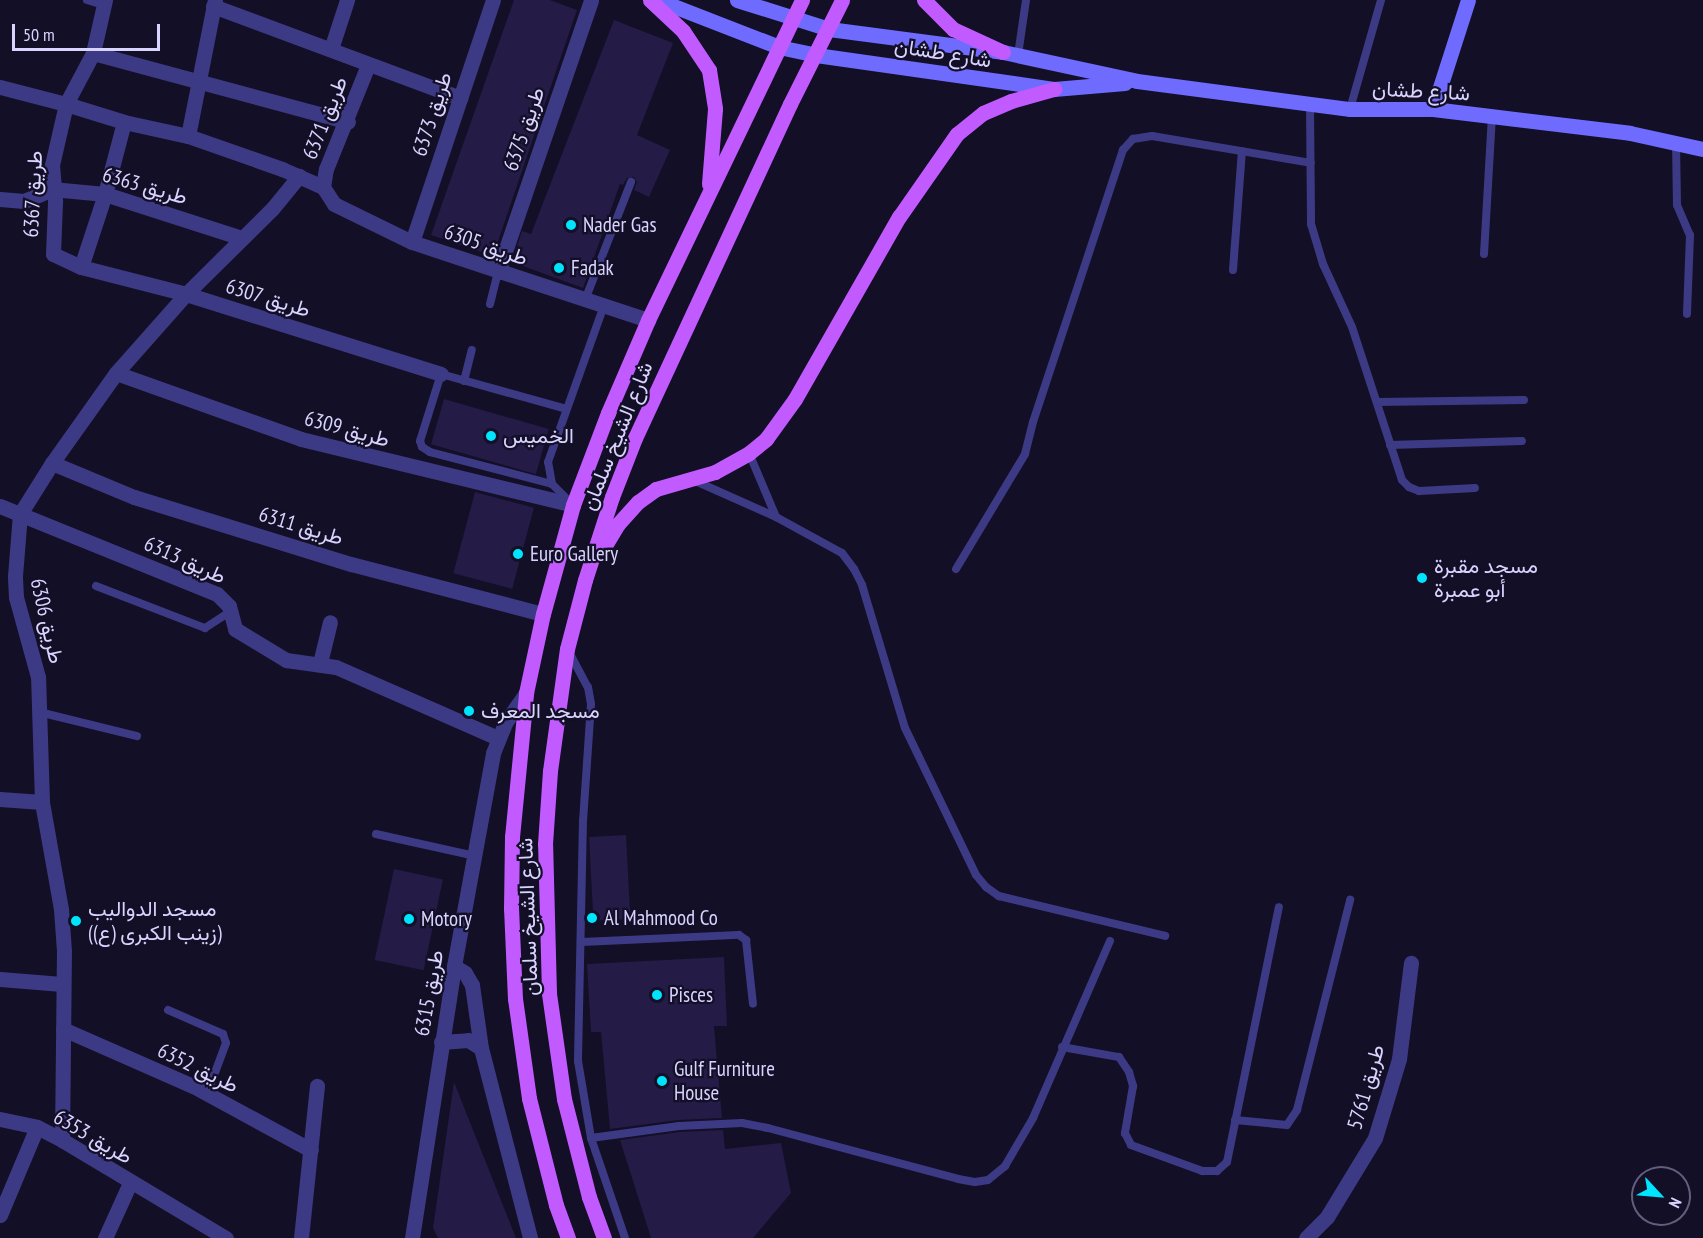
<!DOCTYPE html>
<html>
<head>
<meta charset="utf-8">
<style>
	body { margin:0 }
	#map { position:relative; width:1703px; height:1238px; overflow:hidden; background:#130f26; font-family:"PT Sans Narrow",Vazirmatn,sans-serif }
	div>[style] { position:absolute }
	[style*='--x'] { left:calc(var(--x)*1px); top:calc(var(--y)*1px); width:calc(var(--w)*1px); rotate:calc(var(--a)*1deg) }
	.building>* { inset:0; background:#241b47; transform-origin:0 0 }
	.lane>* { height:8px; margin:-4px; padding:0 4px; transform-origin:4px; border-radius:4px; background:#3d3a85 }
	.street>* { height:15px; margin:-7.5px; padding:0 7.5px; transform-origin:7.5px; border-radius:7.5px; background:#3d3a85 }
	.secondary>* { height:15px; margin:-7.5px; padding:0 7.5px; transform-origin:7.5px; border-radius:7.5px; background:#6f6bff }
	.primary>* { height:15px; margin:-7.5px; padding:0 7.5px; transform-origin:7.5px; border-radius:7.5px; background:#c25bff }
	.dots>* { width:16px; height:16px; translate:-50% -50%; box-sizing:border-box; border:3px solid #130f26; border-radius:50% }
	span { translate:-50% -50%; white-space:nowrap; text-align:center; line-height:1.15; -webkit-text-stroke:4.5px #130f26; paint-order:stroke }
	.street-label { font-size:21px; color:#d9d4ff }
	.poi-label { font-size:21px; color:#d9d4ff }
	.left { translate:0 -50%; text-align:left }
	.north { position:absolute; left:1631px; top:1166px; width:60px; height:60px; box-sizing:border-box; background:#130f26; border:2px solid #625e7d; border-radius:50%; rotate:116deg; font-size:16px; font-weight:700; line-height:24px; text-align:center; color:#d9d4ff }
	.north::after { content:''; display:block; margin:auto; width:21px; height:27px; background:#00e5ff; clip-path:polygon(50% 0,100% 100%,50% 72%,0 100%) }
	.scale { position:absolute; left:12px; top:24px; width:148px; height:27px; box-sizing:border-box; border:3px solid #d9d4ff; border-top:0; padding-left:8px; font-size:18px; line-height:21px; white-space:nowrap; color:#d9d4ff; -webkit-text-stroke:4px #130f26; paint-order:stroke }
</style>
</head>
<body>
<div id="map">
	<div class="building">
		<div style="clip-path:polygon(514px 0,550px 0,577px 10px,493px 256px,431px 235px)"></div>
		<div style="clip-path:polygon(614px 20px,673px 43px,637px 135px,670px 150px,649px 197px,634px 190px,637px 182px,634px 177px,627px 178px,623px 185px,620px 184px,583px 288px,512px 262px,522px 231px,531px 234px)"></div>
		<div style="left:444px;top:399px;width:109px;height:47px;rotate:16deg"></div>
		<div style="left:475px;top:492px;width:61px;height:84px;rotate:15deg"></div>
		<div style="left:626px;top:835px;width:84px;height:37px;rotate:87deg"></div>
		<div style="left:394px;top:869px;width:50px;height:93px;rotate:12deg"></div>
		<div style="clip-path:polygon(724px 957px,727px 1026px,714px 1026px,722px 1118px,678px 1120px,610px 1129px,601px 1032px,591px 1032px,587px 964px)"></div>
		<div style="clip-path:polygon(454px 1082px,516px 1238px,438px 1238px,433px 1228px)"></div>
		<div style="clip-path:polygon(723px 1130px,725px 1149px,781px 1143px,791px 1193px,753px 1238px,651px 1238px,620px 1140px,680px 1132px)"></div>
	</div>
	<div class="lane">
		<div style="--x:87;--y:0;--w:17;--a:17"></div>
		<div style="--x:1018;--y:55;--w:56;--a:-81.7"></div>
		<div style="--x:1310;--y:105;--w:119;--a:89.5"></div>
		<div style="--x:1311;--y:224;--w:42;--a:73.3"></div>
		<div style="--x:1323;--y:264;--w:69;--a:65.3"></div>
		<div style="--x:1352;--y:327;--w:161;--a:71.9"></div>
		<div style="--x:1402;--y:480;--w:10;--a:45"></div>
		<div style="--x:1409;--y:487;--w:11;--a:22"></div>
		<div style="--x:1419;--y:491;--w:56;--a:-3.1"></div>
		<div style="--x:1350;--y:109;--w:113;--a:-74.1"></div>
		<div style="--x:1676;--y:142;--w:63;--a:89.1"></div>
		<div style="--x:1677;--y:205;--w:33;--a:67"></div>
		<div style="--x:1690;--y:235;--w:79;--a:92.2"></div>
		<div style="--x:1484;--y:254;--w:137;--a:-86.7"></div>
		<div style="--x:1233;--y:270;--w:119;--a:-85.7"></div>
		<div style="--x:585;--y:300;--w:127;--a:-68.7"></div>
		<div style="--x:490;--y:304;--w:33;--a:-76"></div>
		<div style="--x:464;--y:381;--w:32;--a:-76"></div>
		<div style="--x:1377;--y:402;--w:147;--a:-0.8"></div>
		<div style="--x:1390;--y:445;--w:132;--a:-1.7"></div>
		<div style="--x:749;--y:453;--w:69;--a:67.1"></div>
		<div style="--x:693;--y:480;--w:91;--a:24"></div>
		<div style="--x:776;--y:517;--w:75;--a:28.6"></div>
		<div style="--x:842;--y:553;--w:20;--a:53"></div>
		<div style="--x:854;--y:569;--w:18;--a:63"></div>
		<div style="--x:862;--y:585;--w:149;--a:73.3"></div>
		<div style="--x:905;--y:728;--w:163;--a:64.2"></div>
		<div style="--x:976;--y:875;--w:16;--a:50"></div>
		<div style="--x:986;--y:887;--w:16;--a:35"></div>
		<div style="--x:999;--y:896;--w:171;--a:13.5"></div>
		<div style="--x:552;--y:484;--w:126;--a:-165.3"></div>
		<div style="--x:430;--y:452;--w:9;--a:-148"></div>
		<div style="--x:422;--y:447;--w:6;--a:-108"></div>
		<div style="--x:420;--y:441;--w:70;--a:-72.6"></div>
		<div style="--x:441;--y:374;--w:130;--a:15.6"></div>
		<div style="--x:569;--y:501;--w:24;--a:-135"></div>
		<div style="--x:552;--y:484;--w:22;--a:-100"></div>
		<div style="--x:548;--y:462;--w:166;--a:-70.3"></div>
		<div style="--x:956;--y:569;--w:134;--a:-59"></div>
		<div style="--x:1025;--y:454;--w:33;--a:-76"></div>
		<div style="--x:1033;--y:422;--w:287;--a:-71.7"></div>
		<div style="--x:1123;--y:150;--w:15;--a:-48"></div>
		<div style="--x:1133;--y:139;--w:19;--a:-9"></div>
		<div style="--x:1152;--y:136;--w:161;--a:9.6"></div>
		<div style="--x:96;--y:586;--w:117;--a:21.1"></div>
		<div style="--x:205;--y:628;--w:30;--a:-33"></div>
		<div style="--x:569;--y:652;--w:40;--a:62"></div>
		<div style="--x:588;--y:687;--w:17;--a:80"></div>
		<div style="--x:591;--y:704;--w:116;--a:93.9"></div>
		<div style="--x:583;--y:820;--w:241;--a:91.2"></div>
		<div style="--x:578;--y:1061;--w:78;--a:80.4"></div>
		<div style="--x:591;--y:1138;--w:106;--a:71.2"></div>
		<div style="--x:39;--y:712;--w:101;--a:13.8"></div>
		<div style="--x:376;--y:834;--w:101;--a:12.5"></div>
		<div style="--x:582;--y:942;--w:157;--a:-2.6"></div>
		<div style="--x:739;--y:935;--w:9;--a:36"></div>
		<div style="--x:746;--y:940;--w:64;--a:83.8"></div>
		<div style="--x:168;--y:1010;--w:60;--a:23.6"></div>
		<div style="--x:223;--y:1034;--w:9;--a:72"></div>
		<div style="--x:226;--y:1043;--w:54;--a:110.4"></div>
		<div style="--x:1062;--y:1047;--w:58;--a:10"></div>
		<div style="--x:1119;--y:1057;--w:18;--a:56"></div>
		<div style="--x:1129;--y:1072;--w:15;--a:74"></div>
		<div style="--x:1133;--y:1086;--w:48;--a:99.7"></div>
		<div style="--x:1125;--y:1133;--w:13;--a:63"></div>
		<div style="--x:1131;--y:1145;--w:76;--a:20.1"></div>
		<div style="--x:1202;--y:1171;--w:15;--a:0"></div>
		<div style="--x:1217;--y:1171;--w:13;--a:-42"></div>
		<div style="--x:1227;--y:1162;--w:260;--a:-78.5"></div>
		<div style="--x:1235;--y:1120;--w:52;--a:5.5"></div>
		<div style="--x:1287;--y:1125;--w:18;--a:-56"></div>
		<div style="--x:1297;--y:1110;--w:217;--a:-75.8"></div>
		<div style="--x:591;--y:1138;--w:89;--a:-7.8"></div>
		<div style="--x:679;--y:1126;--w:63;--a:-2.7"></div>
		<div style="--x:742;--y:1123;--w:26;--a:11"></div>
		<div style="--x:768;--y:1128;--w:197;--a:15"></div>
		<div style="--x:958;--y:1179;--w:17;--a:10"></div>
		<div style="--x:975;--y:1182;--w:13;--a:-9"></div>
		<div style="--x:988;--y:1180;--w:22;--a:-39"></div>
		<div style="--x:1005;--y:1166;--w:56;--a:-59.7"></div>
		<div style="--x:1033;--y:1118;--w:193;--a:-66.5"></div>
	</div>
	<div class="street">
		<div style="--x:105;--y:0;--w:54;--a:102.8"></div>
		<div style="--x:93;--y:53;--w:58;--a:117.9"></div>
		<div style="--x:66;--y:104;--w:63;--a:102.9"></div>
		<div style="--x:52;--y:165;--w:37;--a:85"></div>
		<div style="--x:55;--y:202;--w:52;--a:92.2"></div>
		<div style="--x:53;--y:254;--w:31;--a:25"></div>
		<div style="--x:81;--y:267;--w:108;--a:14.4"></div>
		<div style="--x:186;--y:294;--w:267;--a:17.4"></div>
		<div style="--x:213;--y:6;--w:264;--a:20.4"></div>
		<div style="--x:331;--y:49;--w:52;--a:-71.9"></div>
		<div style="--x:93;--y:53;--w:264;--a:15.1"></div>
		<div style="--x:0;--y:87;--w:68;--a:14.4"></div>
		<div style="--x:66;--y:104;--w:61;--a:17.2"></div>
		<div style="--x:124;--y:122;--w:66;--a:12.3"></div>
		<div style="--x:188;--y:136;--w:100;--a:19.3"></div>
		<div style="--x:282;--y:169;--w:45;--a:23.7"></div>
		<div style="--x:188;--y:136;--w:139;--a:-78.8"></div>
		<div style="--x:323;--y:187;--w:20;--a:57"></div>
		<div style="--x:334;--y:204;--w:87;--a:26"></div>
		<div style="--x:412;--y:242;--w:249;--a:18.3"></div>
		<div style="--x:323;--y:187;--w:18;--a:-81"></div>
		<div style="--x:326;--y:169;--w:112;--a:-68"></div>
		<div style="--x:0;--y:199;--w:24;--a:5"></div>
		<div style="--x:24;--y:201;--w:30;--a:-23"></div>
		<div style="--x:52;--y:189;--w:53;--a:5.4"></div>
		<div style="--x:105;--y:194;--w:144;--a:17.8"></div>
		<div style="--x:412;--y:242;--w:255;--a:-71.5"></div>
		<div style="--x:81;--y:267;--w:77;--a:-71.8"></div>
		<div style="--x:105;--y:194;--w:74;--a:-75.2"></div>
		<div style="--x:498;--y:272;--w:287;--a:-71.1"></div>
		<div style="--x:116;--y:373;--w:196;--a:19.6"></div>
		<div style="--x:301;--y:439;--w:280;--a:13.6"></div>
		<div style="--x:52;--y:463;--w:89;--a:22.5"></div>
		<div style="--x:134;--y:497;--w:227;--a:17.2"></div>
		<div style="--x:351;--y:564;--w:198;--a:14.6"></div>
		<div style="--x:0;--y:506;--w:234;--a:22.1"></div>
		<div style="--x:217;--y:594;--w:17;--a:45"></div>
		<div style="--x:229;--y:606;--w:24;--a:75"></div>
		<div style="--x:235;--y:629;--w:60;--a:31.3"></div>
		<div style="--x:286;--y:660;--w:50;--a:8"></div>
		<div style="--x:336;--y:667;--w:177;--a:23.7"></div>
		<div style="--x:320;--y:663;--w:42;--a:-76.3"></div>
		<div style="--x:0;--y:799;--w:42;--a:4.1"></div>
		<div style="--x:454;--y:966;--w:13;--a:32"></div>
		<div style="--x:465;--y:973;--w:14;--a:60"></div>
		<div style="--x:472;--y:985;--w:64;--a:81.9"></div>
		<div style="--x:481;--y:1048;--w:196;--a:75.5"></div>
		<div style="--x:0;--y:979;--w:62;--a:4.6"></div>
		<div style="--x:63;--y:1029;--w:142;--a:23.7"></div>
		<div style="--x:193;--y:1086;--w:134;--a:28.5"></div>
		<div style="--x:441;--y:1042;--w:27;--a:-4"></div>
		<div style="--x:468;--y:1040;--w:15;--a:32"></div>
		<div style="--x:0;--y:1119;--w:38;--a:12"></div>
		<div style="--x:37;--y:1127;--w:28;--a:27"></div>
		<div style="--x:62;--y:1140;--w:191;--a:30.9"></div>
		<div style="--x:62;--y:1140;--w:189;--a:-89.4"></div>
		<div style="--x:64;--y:951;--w:42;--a:-94.1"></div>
		<div style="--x:61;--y:909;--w:109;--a:-100.1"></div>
		<div style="--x:42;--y:802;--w:125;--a:-91.8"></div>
		<div style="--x:38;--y:677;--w:83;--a:-105.4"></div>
		<div style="--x:16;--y:597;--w:21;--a:-93"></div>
		<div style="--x:15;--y:576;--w:62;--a:-85.4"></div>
		<div style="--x:20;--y:514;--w:60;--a:-57.9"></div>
		<div style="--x:52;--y:463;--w:110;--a:-54.6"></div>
		<div style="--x:116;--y:373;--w:106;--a:-48.5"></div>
		<div style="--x:186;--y:294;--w:121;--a:-44.7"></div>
		<div style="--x:272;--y:209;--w:43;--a:-50.7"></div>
		<div style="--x:0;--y:1215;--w:95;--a:-67.2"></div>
		<div style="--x:105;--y:1238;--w:60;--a:-65.6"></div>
		<div style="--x:301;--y:1238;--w:153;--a:-84"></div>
		<div style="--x:412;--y:1238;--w:275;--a:-81.2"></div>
		<div style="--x:454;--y:966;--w:217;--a:-79.6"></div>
		<div style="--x:493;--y:753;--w:32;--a:-68"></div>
		<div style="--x:505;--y:723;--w:37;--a:-55"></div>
		<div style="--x:1306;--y:1238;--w:30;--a:-45"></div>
		<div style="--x:1327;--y:1217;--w:92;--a:-58.7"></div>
		<div style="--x:1375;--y:1138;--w:83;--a:-73.1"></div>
		<div style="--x:1399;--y:1059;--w:97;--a:-82.9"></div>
	</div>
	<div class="secondary">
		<div style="--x:658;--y:0;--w:130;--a:21.2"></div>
		<div style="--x:779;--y:47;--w:38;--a:12"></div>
		<div style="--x:816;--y:55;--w:240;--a:8.1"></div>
		<div style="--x:1054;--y:89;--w:71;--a:-4.8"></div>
		<div style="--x:737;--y:0;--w:96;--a:17.5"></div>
		<div style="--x:829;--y:29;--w:176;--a:7.5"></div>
		<div style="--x:1003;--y:52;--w:137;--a:12.2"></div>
		<div style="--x:1137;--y:81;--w:215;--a:7.5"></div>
		<div style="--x:1350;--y:109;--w:83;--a:0"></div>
		<div style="--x:1433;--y:109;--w:198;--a:6.9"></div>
		<div style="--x:1630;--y:133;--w:75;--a:12.4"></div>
		<div style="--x:1433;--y:109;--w:114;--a:-72.2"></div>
	</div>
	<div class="primary">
		<div style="--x:650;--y:0;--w:45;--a:43.2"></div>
		<div style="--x:683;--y:31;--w:47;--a:56.3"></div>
		<div style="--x:709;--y:70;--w:39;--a:81"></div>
		<div style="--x:715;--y:109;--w:75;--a:94.6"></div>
		<div style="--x:924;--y:0;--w:41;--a:45"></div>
		<div style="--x:953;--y:29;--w:55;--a:24.7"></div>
		<div style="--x:600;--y:554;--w:35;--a:-59"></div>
		<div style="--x:618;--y:524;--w:30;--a:-48"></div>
		<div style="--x:638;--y:502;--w:22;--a:-36"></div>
		<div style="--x:656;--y:489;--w:61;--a:-16.1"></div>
		<div style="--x:715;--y:472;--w:39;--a:-29"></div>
		<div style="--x:749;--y:453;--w:22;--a:-39"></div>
		<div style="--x:766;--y:439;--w:49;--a:-54.1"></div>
		<div style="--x:795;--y:399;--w:210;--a:-60.3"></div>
		<div style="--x:899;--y:217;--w:101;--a:-55.1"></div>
		<div style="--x:957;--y:134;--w:33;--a:-39"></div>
		<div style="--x:983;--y:113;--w:30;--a:-23"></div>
		<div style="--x:1011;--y:101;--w:45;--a:-15.6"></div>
		<div style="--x:568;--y:1238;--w:35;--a:-110"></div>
		<div style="--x:556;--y:1205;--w:110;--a:-104.2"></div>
		<div style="--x:529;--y:1098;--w:100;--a:-98"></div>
		<div style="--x:515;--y:999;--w:90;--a:-92.5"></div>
		<div style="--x:511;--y:909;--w:72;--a:-89.2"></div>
		<div style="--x:512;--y:837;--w:145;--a:-84.4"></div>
		<div style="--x:526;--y:693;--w:81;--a:-77.9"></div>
		<div style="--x:543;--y:614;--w:113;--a:-74.6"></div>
		<div style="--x:573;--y:505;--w:98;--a:-69.2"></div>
		<div style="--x:608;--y:413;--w:101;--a:-66.7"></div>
		<div style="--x:648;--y:320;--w:355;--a:-64.3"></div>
		<div style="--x:604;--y:1238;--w:44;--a:-110.1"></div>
		<div style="--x:589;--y:1197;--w:101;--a:-104.3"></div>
		<div style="--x:564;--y:1099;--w:107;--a:-98.1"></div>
		<div style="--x:549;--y:993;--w:149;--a:-91.5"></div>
		<div style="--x:545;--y:844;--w:73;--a:-86.1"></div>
		<div style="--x:550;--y:771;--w:123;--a:-82.1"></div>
		<div style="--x:567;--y:649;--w:71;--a:-75.4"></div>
		<div style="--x:585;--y:580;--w:87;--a:-72"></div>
		<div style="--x:612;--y:497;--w:63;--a:-68.7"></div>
		<div style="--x:635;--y:438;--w:368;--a:-65.1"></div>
		<div style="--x:790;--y:104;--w:116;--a:-63.4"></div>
	</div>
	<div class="dots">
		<div style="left:571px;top:225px;background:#00e5ff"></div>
		<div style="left:559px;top:268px;background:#00e5ff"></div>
		<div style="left:491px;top:436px;background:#00e5ff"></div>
		<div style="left:518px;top:554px;background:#00e5ff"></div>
		<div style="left:1422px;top:578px;background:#00e5ff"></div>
		<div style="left:469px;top:711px;background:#00e5ff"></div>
		<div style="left:592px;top:918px;background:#00e5ff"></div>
		<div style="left:409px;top:919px;background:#00e5ff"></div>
		<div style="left:76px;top:921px;background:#00e5ff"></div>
		<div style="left:657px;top:995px;background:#00e5ff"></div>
		<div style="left:662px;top:1081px;background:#00e5ff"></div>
	</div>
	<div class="street-label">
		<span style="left:943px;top:53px;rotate:9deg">شارع طشان</span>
		<span style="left:1421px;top:91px;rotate:3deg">شارع طشان</span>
		<span style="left:432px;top:114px;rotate:-72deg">طريق 6373</span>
		<span style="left:325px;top:118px;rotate:-68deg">طريق 6371</span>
		<span style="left:524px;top:129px;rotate:-71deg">طريق 6375</span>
		<span style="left:145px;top:186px;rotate:16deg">طريق 6363</span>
		<span style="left:33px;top:194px;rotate:-87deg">طريق 6367</span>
		<span style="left:486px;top:245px;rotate:19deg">طريق 6305</span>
		<span style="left:268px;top:298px;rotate:17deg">طريق 6307</span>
		<span style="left:347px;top:429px;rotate:15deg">طريق 6309</span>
		<span style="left:617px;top:436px;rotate:-68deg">شارع الشيخ سلمان</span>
		<span style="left:301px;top:526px;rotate:17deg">طريق 6311</span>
		<span style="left:185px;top:560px;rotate:24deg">طريق 6313</span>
		<span style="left:47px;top:621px;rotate:77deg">طريق 6306</span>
		<span style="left:528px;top:917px;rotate:-92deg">شارع الشيخ سلمان</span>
		<span style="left:429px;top:993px;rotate:-80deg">طريق 6315</span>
		<span style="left:198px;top:1068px;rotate:26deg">طريق 6352</span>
		<span style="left:1366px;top:1087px;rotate:-74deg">طريق 5761</span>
		<span style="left:93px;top:1137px;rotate:30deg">طريق 6353</span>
	</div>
	<div class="poi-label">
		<span class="left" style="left:583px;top:225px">Nader Gas</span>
		<span class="left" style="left:571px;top:268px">Fadak</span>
		<span class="left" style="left:503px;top:436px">الخميس</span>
		<span class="left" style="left:530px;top:554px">Euro Gallery</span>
		<span class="left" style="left:1434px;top:578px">مسجد مقبرة<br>أبو عمبرة</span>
		<span class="left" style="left:481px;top:711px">مسجد المعرف</span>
		<span class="left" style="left:88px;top:921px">مسجد الدواليب<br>(زينب الكبرى (ع))</span>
		<span class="left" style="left:604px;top:918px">Al Mahmood Co</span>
		<span class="left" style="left:421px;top:919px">Motory</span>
		<span class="left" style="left:669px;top:995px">Pisces</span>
		<span class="left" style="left:674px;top:1081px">Gulf Furniture<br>House</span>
	</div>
	<div class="north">N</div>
	<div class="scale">50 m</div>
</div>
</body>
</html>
